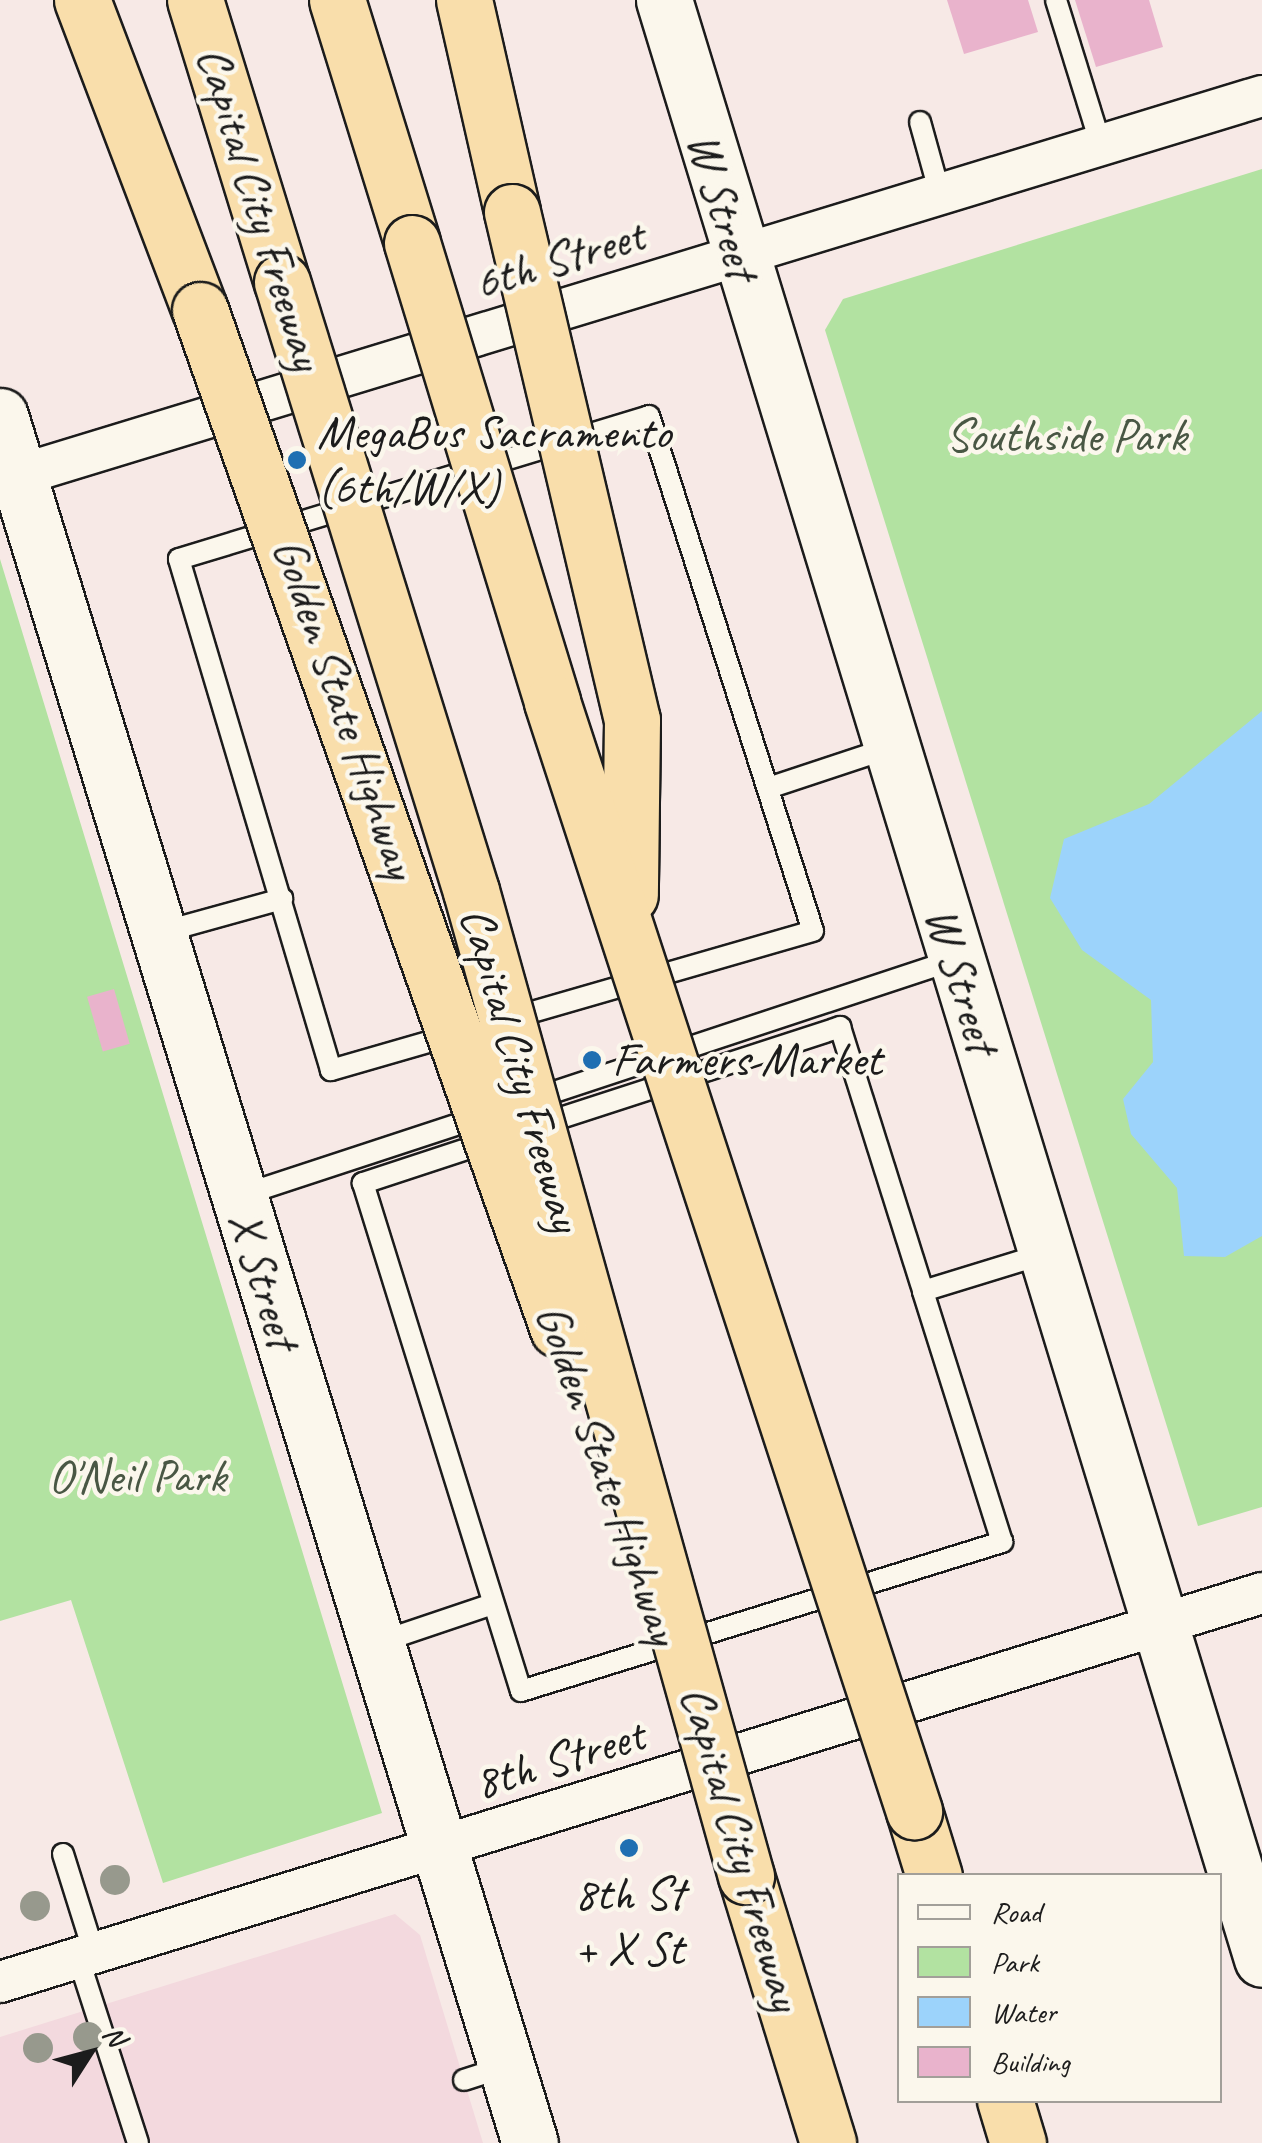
<!DOCTYPE html>
<html>
<head>
<meta charset="utf-8">
<style>
	body { margin:0 }
	#map { position:relative; width:1262px; height:2143px; overflow:hidden; background:#f7e9e6; font-family:Caveat,sans-serif }
	div>[style] { position:absolute }
	[style*='--x'] { left:calc(var(--x)*1px); top:calc(var(--y)*1px); width:calc(var(--w)*1px); rotate:calc(var(--a)*1deg) }
	.built>* { inset:0; background:#f3d9de }
	.green>* { inset:0; background:#b2e2a1 }
	.water>* { inset:0; background:#9cd3fb }
	.building>* { inset:0; background:#e9b3cc; transform-origin:0 0 }
	.roads { filter:drop-shadow(2px 0 #1c1c1c) drop-shadow(-2px 0 #1c1c1c) drop-shadow(0 2px #1c1c1c) drop-shadow(0 -2px #1c1c1c) }
	.lane>* { height:20px; margin:-10px; padding:0 10px; transform-origin:10px; border-radius:10px; background:#fbf7ec }
	.street>* { height:40px; margin:-20px; padding:0 20px; transform-origin:20px; border-radius:20px; background:#fbf7ec }
	.secondary>* { height:55px; margin:-27.5px; padding:0 27.5px; transform-origin:27.5px; border-radius:27.5px; background:#fbf7ec }
	.highway>* { height:55px; margin:-27.5px; padding:0 27.5px; transform-origin:27.5px; border-radius:27.5px; background:#f9deab }
	.bridges { filter:drop-shadow(2px 0 #1c1c1c) drop-shadow(-2px 0 #1c1c1c) drop-shadow(0 2px #1c1c1c) drop-shadow(0 -2px #1c1c1c) }
	.highway-bridge>* { height:55px; margin:-27.5px; padding:0 27.5px; transform-origin:27.5px; border-radius:27.5px; background:#f9deab }
	.trees>* { width:30px; height:30px; margin:-15px; border-radius:50%; background:#97998d }
	.dots>* { width:28px; height:28px; translate:-50% -50%; box-sizing:border-box; border:5px solid #fbf7ec; border-radius:50% }
	span { translate:-50% -50%; white-space:nowrap; text-align:center; line-height:1.15; -webkit-text-stroke:9px #fbf7ec; paint-order:stroke }
	.street-label { font-size:48px; color:#1c1c1c }
	.poi-label { font-size:48px; color:#1c1c1c }
	.left { translate:0 -50%; text-align:left }
	.park-label { font-size:48px; color:#495744 }
	.legend { position:absolute; left:897px; top:1873px; width:325px; height:230px; box-sizing:border-box; background:#fbf7ec; border:2px solid #a29f99; margin:0; padding:12px 18px; list-style:none; font-size:30px; color:#1c1c1c }
	.legend li { display:flex; align-items:center; gap:20px; height:50px }
	.legend b { width:50px; border:2px solid #a29f99 }
	.north { position:absolute; left:40px; top:2003px; width:100px; height:100px; -webkit-text-stroke:8px #fbf7ec; paint-order:stroke; rotate:54deg; font-size:28px; font-weight:700; line-height:40px; text-align:center; color:#1c1c1c }
	.north::after { content:''; display:block; margin:auto; width:35px; height:45px; background:#1c1c1c; clip-path:polygon(50% 0,100% 100%,50% 72%,0 100%) }
</style>
</head>
<body>
<div id="map">
	<div class="built">
		<div style="clip-path:polygon(395px 1914px,420px 1935px,483px 2143px,0 2143px,0 2037px)"></div>
	</div>
	<div class="green">
		<div style="clip-path:polygon(1262px 169px,1262px 1507px,1198px 1526px,825px 330px,843px 299px)"></div>
		<div style="clip-path:polygon(0 559px,382px 1813px,163px 1883px,71px 1600px,0 1621px)"></div>
	</div>
	<div class="water">
		<div style="clip-path:polygon(1262px 711px,1262px 1236px,1225px 1257px,1184px 1256px,1177px 1188px,1131px 1134px,1123px 1099px,1153px 1062px,1151px 1000px,1082px 950px,1050px 898px,1064px 839px,1149px 804px)"></div>
	</div>
	<div class="building">
		<div style="clip-path:polygon(947px 0,1028px 0,1038px 32px,964px 54px)"></div>
		<div style="clip-path:polygon(1075px 0,1149px 0,1163px 47px,1096px 67px)"></div>
		<div style="left:114px;top:989px;width:57px;height:28px;rotate:74deg"></div>
	</div>
	<div class="roads">
		<div class="lane">
			<div style="--x:1056;--y:0;--w:152;--a:72.8"></div>
			<div style="--x:920;--y:122;--w:75;--a:74.5"></div>
			<div style="--x:649;--y:416;--w:540;--a:72.34"></div>
			<div style="--x:813;--y:931;--w:502;--a:163.91"></div>
			<div style="--x:331;--y:1070;--w:533;--a:-106.57"></div>
			<div style="--x:179;--y:559;--w:491;--a:-16.9"></div>
			<div style="--x:768;--y:788;--w:127;--a:-18.3"></div>
			<div style="--x:159;--y:933;--w:128;--a:-15.5"></div>
			<div style="--x:530;--y:1100;--w:447;--a:-18.3"></div>
			<div style="--x:539;--y:1125;--w:317;--a:-18"></div>
			<div style="--x:840;--y:1027;--w:277;--a:72.5"></div>
			<div style="--x:488;--y:1142;--w:132;--a:161.8"></div>
			<div style="--x:363;--y:1183;--w:532;--a:72.72"></div>
			<div style="--x:521;--y:1691;--w:504;--a:-17.21"></div>
			<div style="--x:1002;--y:1542;--w:263;--a:-107.5"></div>
			<div style="--x:923;--y:1291;--w:126;--a:-17.1"></div>
			<div style="--x:240;--y:1196;--w:257;--a:-18.2"></div>
			<div style="--x:377;--y:1643;--w:122;--a:-18.6"></div>
			<div style="--x:63;--y:1854;--w:104;--a:72.6"></div>
			<div style="--x:78;--y:1957;--w:195;--a:72.1"></div>
			<div style="--x:464;--y:2080;--w:42;--a:-18"></div>
		</div>
		<div class="street">
			<div style="--x:0;--y:481;--w:1319;--a:-16.97"></div>
			<div style="--x:0;--y:1982;--w:1321;--a:-17.13"></div>
		</div>
		<div class="secondary">
			<div style="--x:664;--y:0;--w:2048;--a:73.02"></div>
			<div style="--x:0;--y:416;--w:1806;--a:72.94"></div>
		</div>
		<div class="highway">
			<div style="--x:82;--y:0;--w:332;--a:69.2"></div>
			<div style="--x:195;--y:0;--w:295;--a:72.9"></div>
			<div style="--x:337;--y:0;--w:254;--a:72.8"></div>
			<div style="--x:464;--y:0;--w:217;--a:77.2"></div>
			<div style="--x:914;--y:1811;--w:68;--a:72.9"></div>
			<div style="--x:746;--y:1876;--w:279;--a:72.9"></div>
			<div style="--x:1005;--y:2100;--w:45;--a:73.2"></div>
		</div>
	</div>
	<div class="bridges">
		<div class="highway-bridge">
			<div style="--x:512;--y:212;--w:522;--a:76.71"></div>
			<div style="--x:632;--y:720;--w:175;--a:90.7"></div>
			<div style="--x:412;--y:243;--w:480;--a:73"></div>
			<div style="--x:552;--y:702;--w:1167;--a:71.92"></div>
			<div style="--x:282;--y:282;--w:638;--a:72.76"></div>
			<div style="--x:471;--y:891;--w:1023;--a:74.4"></div>
			<div style="--x:200;--y:310;--w:1080;--a:70.64"></div>
		</div>
	</div>
	<div class="trees">
		<div style="left:115px;top:1880px"></div>
		<div style="left:35px;top:1906px"></div>
		<div style="left:88px;top:2037px"></div>
		<div style="left:38px;top:2048px"></div>
	</div>
	<div class="dots">
		<div style="left:297px;top:460px;background:#1f6fb2"></div>
		<div style="left:592px;top:1060px;background:#1f6fb2"></div>
		<div style="left:629px;top:1848px;background:#1f6fb2"></div>
	</div>
	<div class="street-label">
		<span style="left:723px;top:206px;rotate:74deg">W Street</span>
		<span style="left:260px;top:208px;rotate:73deg">Capital City Freeway</span>
		<span style="left:559px;top:259px;rotate:-17deg">6th Street</span>
		<span style="left:345px;top:708px;rotate:71deg">Golden State Highway</span>
		<span style="left:962px;top:980px;rotate:73deg">W Street</span>
		<span style="left:521px;top:1069px;rotate:74deg">Capital City Freeway</span>
		<span style="left:264px;top:1280px;rotate:73deg">X Street</span>
		<span style="left:608px;top:1474px;rotate:71deg">Golden State Highway</span>
		<span style="left:559px;top:1759px;rotate:-17deg">8th Street</span>
		<span style="left:741px;top:1848px;rotate:74deg">Capital City Freeway</span>
	</div>
	<div class="poi-label">
		<span class="left" style="left:317px;top:460px">MegaBus Sacramento<br>(6th/W/X)</span>
		<span class="left" style="left:612px;top:1060px">Farmers Market</span>
		<span style="left:629px;top:1921px">8th St<br>+ X St</span>
	</div>
	<div class="park-label">
		<span style="left:1066px;top:436px">Southside Park</span>
		<span style="left:137px;top:1477px">O'Neil Park</span>
	</div>
	<ul class="legend">
	<li><b style="height:12px;background:#fbf7ec"></b>Road</li>
	<li><b style="height:28px;background:#b2e2a1"></b>Park</li>
	<li><b style="height:28px;background:#9cd3fb"></b>Water</li>
	<li><b style="height:28px;background:#e9b3cc"></b>Building</li>
	</ul>
	<div class="north">N</div>
</div>
</body>
</html>
